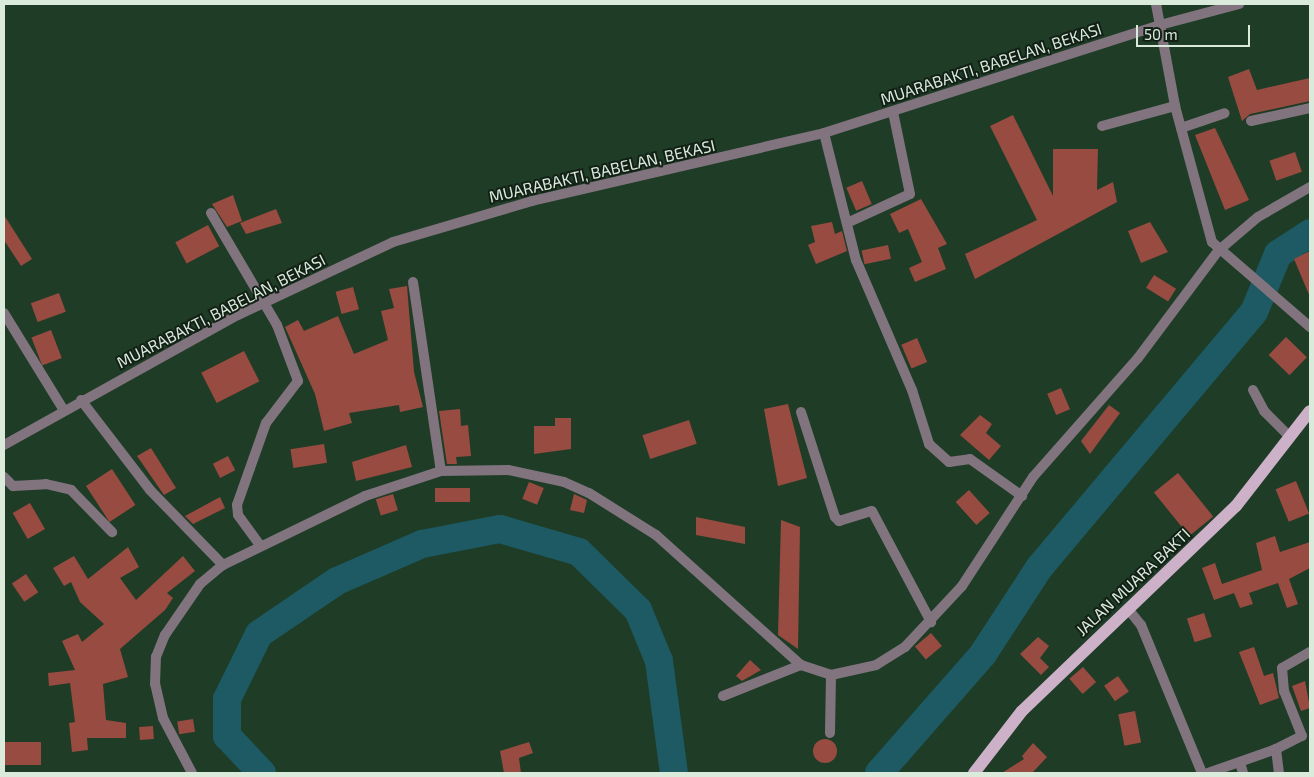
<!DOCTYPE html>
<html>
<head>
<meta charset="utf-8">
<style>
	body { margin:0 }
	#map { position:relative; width:1314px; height:777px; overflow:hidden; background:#1f3c26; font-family:"Exo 2",sans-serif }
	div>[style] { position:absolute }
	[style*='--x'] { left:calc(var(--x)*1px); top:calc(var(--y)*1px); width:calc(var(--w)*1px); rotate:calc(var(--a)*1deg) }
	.river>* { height:28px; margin:-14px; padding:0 14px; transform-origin:14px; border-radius:14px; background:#1d5a64 }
	.building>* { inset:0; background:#984b40; transform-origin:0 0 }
	.round { border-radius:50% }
	.street>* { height:10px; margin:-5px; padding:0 5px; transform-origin:5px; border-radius:5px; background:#81747f }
	.primary>* { height:12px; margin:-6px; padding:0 6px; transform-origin:6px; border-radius:6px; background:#cdb1c9 }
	span { translate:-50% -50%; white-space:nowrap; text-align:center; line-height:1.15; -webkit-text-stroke:4px #132016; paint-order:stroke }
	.street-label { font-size:16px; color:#daebdc }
	.frame { position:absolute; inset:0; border:5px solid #daebdc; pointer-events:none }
	.scale { position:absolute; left:1136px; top:25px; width:114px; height:22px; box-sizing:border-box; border:2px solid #daebdc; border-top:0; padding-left:6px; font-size:15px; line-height:18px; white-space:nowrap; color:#daebdc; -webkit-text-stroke:4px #132016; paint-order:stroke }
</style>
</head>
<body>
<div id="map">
	<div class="river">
		<div style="--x:262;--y:773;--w:51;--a:-133.4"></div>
		<div style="--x:227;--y:736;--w:37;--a:-90"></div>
		<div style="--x:227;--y:699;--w:72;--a:-63.8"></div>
		<div style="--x:259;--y:634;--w:94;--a:-34.2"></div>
		<div style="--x:337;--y:581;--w:93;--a:-23.5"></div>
		<div style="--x:422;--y:544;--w:79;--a:-10.9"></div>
		<div style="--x:500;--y:529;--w:82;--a:16.2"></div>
		<div style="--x:579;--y:552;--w:83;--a:44.5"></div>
		<div style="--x:638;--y:610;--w:55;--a:67.6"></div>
		<div style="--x:659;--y:661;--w:113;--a:82.4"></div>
		<div style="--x:879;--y:773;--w:158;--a:-48.8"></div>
		<div style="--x:983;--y:654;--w:103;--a:-56.9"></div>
		<div style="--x:1039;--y:568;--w:334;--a:-50"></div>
		<div style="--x:1254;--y:312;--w:63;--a:-67.5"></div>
		<div style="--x:1278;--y:254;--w:38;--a:-33"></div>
	</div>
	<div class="building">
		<div style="clip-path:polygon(1249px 69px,1257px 90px,1310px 78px,1310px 101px,1250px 114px,1242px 121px,1228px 77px)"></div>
		<div style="clip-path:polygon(1013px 115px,1053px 196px,1053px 149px,1098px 149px,1097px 190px,1113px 182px,1117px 202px,975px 279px,965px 254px,1037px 220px,990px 126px)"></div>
		<div style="clip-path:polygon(1215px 128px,1249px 200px,1225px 210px,1195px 135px)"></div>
		<div style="left:1295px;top:152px;width:21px;height:27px;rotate:71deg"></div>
		<div style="left:862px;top:181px;width:25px;height:17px;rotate:67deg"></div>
		<div style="clip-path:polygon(233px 195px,242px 221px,227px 227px,212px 204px)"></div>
		<div style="clip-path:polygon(921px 199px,947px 244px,938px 248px,946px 269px,915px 282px,909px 268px,922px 262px,908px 229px,899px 233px,890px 214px)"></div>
		<div style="clip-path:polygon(276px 209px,282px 223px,246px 234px,240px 223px)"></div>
		<div style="clip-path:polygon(4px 215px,32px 259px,21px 266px,4px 240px)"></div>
		<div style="clip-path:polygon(832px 222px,835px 234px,842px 231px,847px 251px,816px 264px,808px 245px,815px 242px,811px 226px)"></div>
		<div style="clip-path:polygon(1150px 222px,1168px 252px,1141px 263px,1128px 231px)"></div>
		<div style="left:208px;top:225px;width:24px;height:37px;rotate:62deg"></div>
		<div style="left:888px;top:245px;width:14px;height:27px;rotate:78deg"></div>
		<div style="clip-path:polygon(1310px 251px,1310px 297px,1294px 259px)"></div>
		<div style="left:1154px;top:275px;width:26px;height:15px;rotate:32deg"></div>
		<div style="clip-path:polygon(407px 286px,414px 372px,423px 407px,400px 412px,399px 405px,349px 413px,352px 423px,324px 431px,315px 394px,285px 327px,298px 320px,304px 331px,338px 316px,354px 354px,388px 340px,381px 311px,394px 308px,389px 289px)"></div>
		<div style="left:353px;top:287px;width:23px;height:18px;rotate:75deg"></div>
		<div style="left:59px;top:293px;width:20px;height:30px;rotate:70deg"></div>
		<div style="left:51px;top:330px;width:30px;height:21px;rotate:69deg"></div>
		<div style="left:1286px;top:337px;width:29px;height:25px;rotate:44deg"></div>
		<div style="left:917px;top:338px;width:26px;height:17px;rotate:67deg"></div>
		<div style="left:244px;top:351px;width:34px;height:48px;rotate:63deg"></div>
		<div style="left:1061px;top:388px;width:23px;height:15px;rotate:67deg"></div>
		<div style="clip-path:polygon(788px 404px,807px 478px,778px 486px,764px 409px)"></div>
		<div style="clip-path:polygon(1109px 405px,1120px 413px,1090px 454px,1081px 441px)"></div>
		<div style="clip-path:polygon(460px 409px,461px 426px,468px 425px,471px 456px,456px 457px,457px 464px,447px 464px,439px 411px)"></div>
		<div style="clip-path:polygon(980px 415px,992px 424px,986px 433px,1001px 446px,989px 460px,960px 435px)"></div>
		<div style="clip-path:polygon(555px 418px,571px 418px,571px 449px,534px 454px,534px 426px,555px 426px)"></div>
		<div style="left:689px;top:420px;width:25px;height:49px;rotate:72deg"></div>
		<div style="left:324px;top:444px;width:19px;height:34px;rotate:81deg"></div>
		<div style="clip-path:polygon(406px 445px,412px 467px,356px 481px,352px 462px)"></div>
		<div style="clip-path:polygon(151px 448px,176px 488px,164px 495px,137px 456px)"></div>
		<div style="left:228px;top:456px;width:16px;height:17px;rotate:63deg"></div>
		<div style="left:112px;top:469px;width:43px;height:31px;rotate:57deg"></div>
		<div style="left:1178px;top:473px;width:56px;height:31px;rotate:51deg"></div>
		<div style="left:1296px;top:481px;width:35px;height:22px;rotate:68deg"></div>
		<div style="left:529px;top:482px;width:16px;height:18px;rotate:22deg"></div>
		<div style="left:435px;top:488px;width:35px;height:14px"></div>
		<div style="left:969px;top:490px;width:31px;height:18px;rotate:48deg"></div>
		<div style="left:393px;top:494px;width:17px;height:18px;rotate:73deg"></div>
		<div style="clip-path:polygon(574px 494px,587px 500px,584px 513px,570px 510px)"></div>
		<div style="clip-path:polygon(220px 497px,225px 508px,193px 524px,185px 516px)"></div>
		<div style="left:30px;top:503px;width:30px;height:20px;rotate:60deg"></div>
		<div style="clip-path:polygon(696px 517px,745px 527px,745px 544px,696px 535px)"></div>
		<div style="clip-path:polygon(781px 520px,800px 527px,798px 649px,778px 635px)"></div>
		<div style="clip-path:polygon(1275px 536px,1280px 552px,1310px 542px,1310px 568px,1289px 579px,1298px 604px,1287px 608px,1278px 583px,1249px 593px,1253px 604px,1240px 608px,1234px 593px,1214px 600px,1202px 568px,1215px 563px,1222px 584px,1262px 570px,1256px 543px)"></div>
		<div style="clip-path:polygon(128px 547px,139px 567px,120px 578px,136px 600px,183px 556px,195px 571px,167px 593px,173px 598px,165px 610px,120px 649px,128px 677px,103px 684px,106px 720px,126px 723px,126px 738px,87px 738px,88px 750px,72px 752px,69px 723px,75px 722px,70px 683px,49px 686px,48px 673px,75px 670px,62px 641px,78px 634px,82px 642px,104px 624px,80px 602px,71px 582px,64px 586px,53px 568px,74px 556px,88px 579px)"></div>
		<div style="left:26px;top:574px;width:22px;height:17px;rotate:56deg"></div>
		<div style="left:1204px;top:613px;width:25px;height:18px;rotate:72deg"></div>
		<div style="left:931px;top:633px;width:17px;height:21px;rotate:50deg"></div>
		<div style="clip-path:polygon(1038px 637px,1049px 646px,1040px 658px,1049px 667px,1041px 675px,1020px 654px)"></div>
		<div style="clip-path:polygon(1254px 647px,1264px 676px,1273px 673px,1279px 698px,1260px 705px,1239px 652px)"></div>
		<div style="clip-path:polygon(750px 660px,761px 670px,742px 681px,736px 676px)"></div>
		<div style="left:1083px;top:667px;width:20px;height:18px;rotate:49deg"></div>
		<div style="left:1118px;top:676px;width:19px;height:17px;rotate:55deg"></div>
		<div style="clip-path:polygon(1305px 681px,1310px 708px,1301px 711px,1292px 686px)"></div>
		<div style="left:1135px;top:711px;width:32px;height:17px;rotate:79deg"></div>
		<div style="left:193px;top:719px;width:13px;height:16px;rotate:81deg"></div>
		<div style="left:153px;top:726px;width:13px;height:14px;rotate:86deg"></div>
		<div class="round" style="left:813px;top:739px;width:24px;height:24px"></div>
		<div style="left:4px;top:742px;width:37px;height:23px"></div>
		<div style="clip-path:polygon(529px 742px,533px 753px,519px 758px,521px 773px,504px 773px,500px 751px)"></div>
		<div style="clip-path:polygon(1033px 743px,1047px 757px,1032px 773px,1002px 773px,1024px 759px,1022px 756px)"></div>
	</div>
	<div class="street">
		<div style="--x:1156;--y:4;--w:104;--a:79.4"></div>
		<div style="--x:1175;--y:106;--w:141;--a:74.8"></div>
		<div style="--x:1212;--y:242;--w:130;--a:40.9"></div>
		<div style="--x:1251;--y:121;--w:60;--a:-12.4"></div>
		<div style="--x:1102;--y:126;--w:76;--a:-15.3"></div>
		<div style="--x:1181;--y:128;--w:46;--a:-18.8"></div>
		<div style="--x:824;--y:133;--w:131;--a:75.9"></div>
		<div style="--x:856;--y:260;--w:142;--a:66.7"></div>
		<div style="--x:912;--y:390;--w:57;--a:72.5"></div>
		<div style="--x:929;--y:444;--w:27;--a:42"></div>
		<div style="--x:949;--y:462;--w:21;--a:-8"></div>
		<div style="--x:970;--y:459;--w:64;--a:35.4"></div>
		<div style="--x:211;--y:213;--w:130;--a:59.5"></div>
		<div style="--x:277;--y:325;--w:60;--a:69.4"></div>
		<div style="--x:298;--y:381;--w:53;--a:127.3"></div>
		<div style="--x:266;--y:423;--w:87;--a:109.5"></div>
		<div style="--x:237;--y:505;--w:10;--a:84"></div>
		<div style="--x:238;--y:515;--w:37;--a:54"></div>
		<div style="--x:847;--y:223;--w:69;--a:-24.7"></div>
		<div style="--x:910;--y:194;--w:84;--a:-101.7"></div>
		<div style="--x:413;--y:282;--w:191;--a:81.6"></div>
		<div style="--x:4;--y:313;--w:113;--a:58.4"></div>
		<div style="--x:1253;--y:390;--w:24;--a:62"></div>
		<div style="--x:1264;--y:411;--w:37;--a:45"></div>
		<div style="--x:81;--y:400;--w:113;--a:52.5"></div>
		<div style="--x:150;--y:490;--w:105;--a:45.8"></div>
		<div style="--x:801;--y:412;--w:110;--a:72.1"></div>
		<div style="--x:835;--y:517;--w:6;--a:45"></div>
		<div style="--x:839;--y:521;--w:34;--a:-17"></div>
		<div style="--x:872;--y:511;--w:126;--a:62"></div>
		<div style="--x:4;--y:445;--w:268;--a:-29.1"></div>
		<div style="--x:238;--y:315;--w:171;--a:-25.2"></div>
		<div style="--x:393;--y:242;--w:145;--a:-16.4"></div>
		<div style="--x:532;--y:201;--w:300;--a:-13.1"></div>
		<div style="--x:824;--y:133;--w:353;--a:-17.8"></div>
		<div style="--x:1160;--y:25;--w:82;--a:-14.9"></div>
		<div style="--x:4;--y:477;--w:13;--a:45"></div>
		<div style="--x:13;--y:486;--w:33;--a:-3"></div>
		<div style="--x:46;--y:484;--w:26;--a:13"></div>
		<div style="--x:71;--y:490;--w:59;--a:45.7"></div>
		<div style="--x:1128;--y:609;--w:21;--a:51"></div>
		<div style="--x:1141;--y:625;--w:160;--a:67.6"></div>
		<div style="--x:723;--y:696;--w:84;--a:-21.7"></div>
		<div style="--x:830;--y:733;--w:58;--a:-89"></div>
		<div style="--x:1276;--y:749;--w:29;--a:-27"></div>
		<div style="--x:1302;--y:736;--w:48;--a:-111.8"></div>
		<div style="--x:1284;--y:691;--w:23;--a:-95"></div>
		<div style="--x:1282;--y:668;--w:32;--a:-30"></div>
		<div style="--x:1240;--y:763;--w:10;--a:73"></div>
		<div style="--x:192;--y:773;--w:62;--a:-117.8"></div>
		<div style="--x:163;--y:718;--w:35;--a:-103"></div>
		<div style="--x:155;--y:684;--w:27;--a:-88"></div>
		<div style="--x:156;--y:657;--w:24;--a:-68"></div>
		<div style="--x:165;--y:635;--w:62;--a:-55.5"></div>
		<div style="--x:200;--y:584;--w:30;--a:-40"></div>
		<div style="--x:223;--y:565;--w:158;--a:-25.9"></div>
		<div style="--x:365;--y:496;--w:80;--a:-18.2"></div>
		<div style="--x:441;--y:471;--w:67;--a:-0.9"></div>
		<div style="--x:508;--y:470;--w:57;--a:12.1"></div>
		<div style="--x:564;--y:482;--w:27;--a:24"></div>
		<div style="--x:589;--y:493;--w:79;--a:32.1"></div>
		<div style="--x:656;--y:535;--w:195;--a:41.9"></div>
		<div style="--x:801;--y:665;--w:32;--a:18"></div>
		<div style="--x:831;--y:675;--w:46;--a:-12.5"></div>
		<div style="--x:876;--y:665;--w:34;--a:-32"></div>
		<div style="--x:905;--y:647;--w:83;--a:-46.9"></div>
		<div style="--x:962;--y:586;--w:130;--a:-56.9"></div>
		<div style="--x:1033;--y:477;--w:159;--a:-48.6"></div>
		<div style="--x:1138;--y:358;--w:134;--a:-53.2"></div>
		<div style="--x:1218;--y:251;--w:52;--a:-40.4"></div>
		<div style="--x:1258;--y:217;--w:60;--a:-30"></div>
		<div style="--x:1208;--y:773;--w:72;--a:-19.4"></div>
		<div style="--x:1276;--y:749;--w:24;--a:83"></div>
	</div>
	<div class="primary">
		<div style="--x:974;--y:773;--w:78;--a:-52.3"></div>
		<div style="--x:1022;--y:711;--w:296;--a:-43.8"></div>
		<div style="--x:1236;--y:506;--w:120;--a:-52.1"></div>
	</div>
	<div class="street-label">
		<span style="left:991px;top:64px;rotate:-18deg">MUARABAKTI, BABELAN, BEKASI</span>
		<span style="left:602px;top:171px;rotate:-13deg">MUARABAKTI, BABELAN, BEKASI</span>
		<span style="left:221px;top:311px;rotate:-27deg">MUARABAKTI, BABELAN, BEKASI</span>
		<span style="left:1133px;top:582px;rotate:-43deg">JALAN MUARA BAKTI</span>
	</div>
	<div class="frame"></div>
	<div class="scale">50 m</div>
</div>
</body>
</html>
